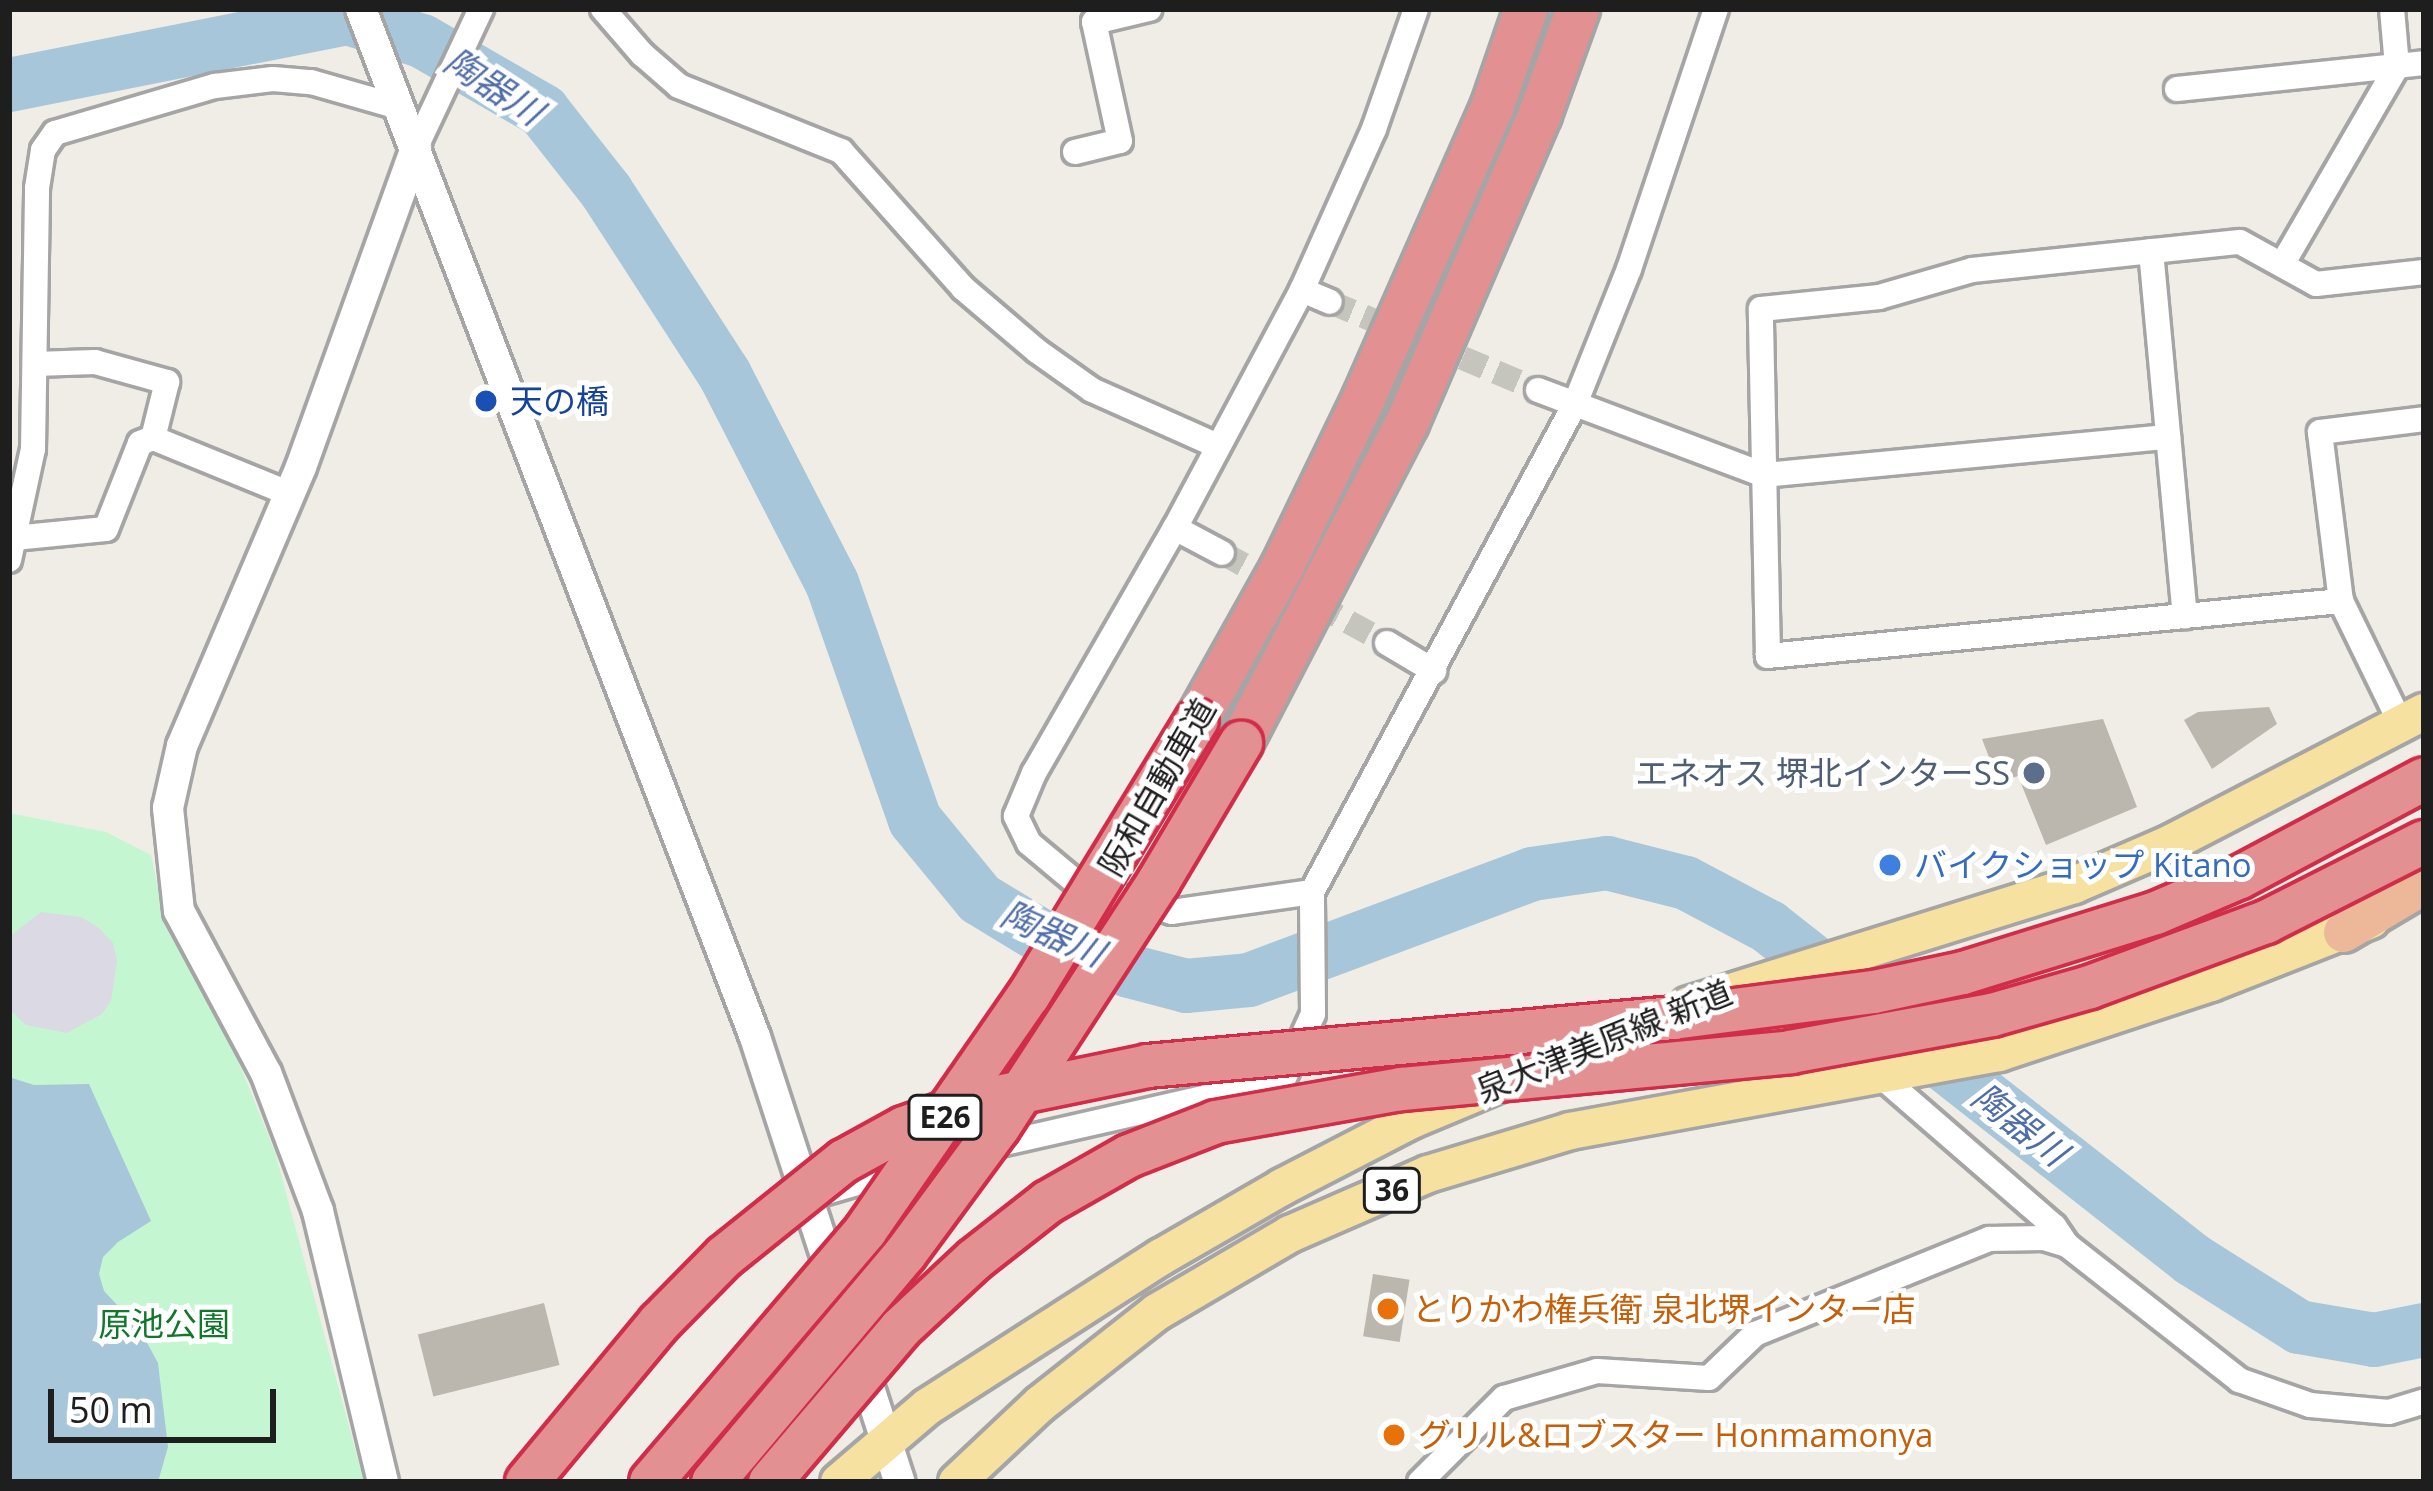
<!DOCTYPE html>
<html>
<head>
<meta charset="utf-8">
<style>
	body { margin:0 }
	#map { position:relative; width:2433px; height:1491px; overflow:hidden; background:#efede5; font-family:"Open Sans","Noto Sans JP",sans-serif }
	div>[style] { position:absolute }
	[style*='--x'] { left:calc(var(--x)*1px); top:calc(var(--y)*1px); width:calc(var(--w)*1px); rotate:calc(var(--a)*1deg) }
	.park>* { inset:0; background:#c4f7d1 }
	.plaza>* { inset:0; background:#dbd9e4 }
	.water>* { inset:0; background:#a7c6da }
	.river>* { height:54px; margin:-27px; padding:0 27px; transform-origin:27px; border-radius:27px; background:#a7c6da }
	.building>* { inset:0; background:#bbb6ae; transform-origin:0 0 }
	.minor-tunnel>* { height:24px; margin-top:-12px; transform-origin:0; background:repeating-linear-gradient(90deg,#c5c4bd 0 24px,transparent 0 36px) }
	.roads { filter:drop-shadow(3px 0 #a5a5a5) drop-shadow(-3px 0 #a5a5a5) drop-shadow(0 3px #a5a5a5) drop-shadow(0 -3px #a5a5a5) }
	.minor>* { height:24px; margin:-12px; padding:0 12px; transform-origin:12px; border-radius:12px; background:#fff }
	.tertiary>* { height:30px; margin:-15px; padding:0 15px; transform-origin:15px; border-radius:15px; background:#fff }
	.primary>* { height:36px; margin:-18px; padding:0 18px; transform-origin:18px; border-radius:18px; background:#f7e1a1 }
	.trunk>* { height:39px; margin:-19.5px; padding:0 19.5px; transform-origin:19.5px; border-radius:19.5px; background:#ecb899 }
	.motorway>* { height:42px; margin:-21px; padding:0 21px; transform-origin:21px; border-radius:21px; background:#e29091 }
	.bridges { filter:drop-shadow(3px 0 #d12d49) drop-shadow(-3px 0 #d12d49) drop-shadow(0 3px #d12d49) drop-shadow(0 -3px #d12d49) }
	.motorway-bridge>* { height:42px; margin:-21px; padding:0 21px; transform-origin:21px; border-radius:21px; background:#e29091 }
	.dots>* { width:33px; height:33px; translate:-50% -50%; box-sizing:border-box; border:6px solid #fff; border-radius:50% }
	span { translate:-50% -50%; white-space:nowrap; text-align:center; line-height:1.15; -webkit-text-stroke:10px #fff; paint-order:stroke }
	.shield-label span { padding:3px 9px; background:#fff; border:3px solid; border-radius:9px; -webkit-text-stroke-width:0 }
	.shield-label { font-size:30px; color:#1e1e1e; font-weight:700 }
	.transit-label { font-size:33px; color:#164399 }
	.left { translate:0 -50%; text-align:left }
	.service-label { font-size:33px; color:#4e5e75 }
	.right { translate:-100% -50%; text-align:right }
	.street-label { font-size:33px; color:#1e1e1e }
	.shop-label { font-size:33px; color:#366cbe }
	.food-label { font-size:33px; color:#c56008 }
	.park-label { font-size:33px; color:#11772b }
	.water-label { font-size:36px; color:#4f6da9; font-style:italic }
	.frame { position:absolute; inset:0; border:12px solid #1e1e1e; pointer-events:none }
	.scale { position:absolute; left:48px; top:1389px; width:228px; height:54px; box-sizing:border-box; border:6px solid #1e1e1e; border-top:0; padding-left:15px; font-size:36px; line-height:42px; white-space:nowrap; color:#1e1e1e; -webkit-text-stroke:9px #fff; paint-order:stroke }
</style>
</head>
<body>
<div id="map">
	<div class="park">
		<div style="clip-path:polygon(9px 813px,106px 832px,151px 855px,165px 921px,224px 1026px,275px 1152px,364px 1482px,9px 1482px)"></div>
	</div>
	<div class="plaza">
		<div style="clip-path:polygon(41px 912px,81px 917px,98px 927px,113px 943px,117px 961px,111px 1001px,102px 1014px,67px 1033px,26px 1025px,9px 1009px,9px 937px)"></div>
	</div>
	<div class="water">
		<div style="clip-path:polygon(9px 1077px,34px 1085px,89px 1084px,151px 1221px,118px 1242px,103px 1257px,99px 1274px,104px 1291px,139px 1328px,158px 1363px,168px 1447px,158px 1482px,9px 1482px)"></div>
	</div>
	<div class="river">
		<div style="--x:9;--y:85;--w:345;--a:-11.2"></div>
		<div style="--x:347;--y:18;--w:78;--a:17"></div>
		<div style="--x:422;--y:41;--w:140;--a:30"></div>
		<div style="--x:543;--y:111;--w:102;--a:51.8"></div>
		<div style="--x:606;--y:191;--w:219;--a:57.1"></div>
		<div style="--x:725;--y:375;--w:234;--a:62.8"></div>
		<div style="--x:832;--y:583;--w:251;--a:70.7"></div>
		<div style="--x:915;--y:820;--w:102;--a:50.6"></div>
		<div style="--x:980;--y:899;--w:75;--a:31.4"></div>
		<div style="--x:1044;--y:938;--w:91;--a:21.2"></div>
		<div style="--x:1129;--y:971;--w:59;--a:14.7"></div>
		<div style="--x:1186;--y:986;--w:63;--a:-5.4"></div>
		<div style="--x:1249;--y:980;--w:302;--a:-20.5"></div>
		<div style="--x:1532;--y:874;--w:76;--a:-8.3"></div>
		<div style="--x:1607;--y:863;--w:81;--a:14.2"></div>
		<div style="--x:1686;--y:883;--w:94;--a:27.9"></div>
		<div style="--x:1769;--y:927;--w:539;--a:38.15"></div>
		<div style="--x:2193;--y:1260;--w:125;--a:32.3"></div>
		<div style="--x:2299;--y:1327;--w:76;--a:9.8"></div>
		<div style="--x:2374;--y:1340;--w:51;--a:-11.3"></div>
	</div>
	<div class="building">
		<div style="clip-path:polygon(2269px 707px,2277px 724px,2212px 769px,2184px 720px,2198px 712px)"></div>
		<div style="clip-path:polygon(2103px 719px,2137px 807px,2046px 845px,2018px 776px,1999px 783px,1982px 739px)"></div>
		<div style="left:1373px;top:1274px;width:37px;height:63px;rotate:9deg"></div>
		<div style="left:544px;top:1303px;width:64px;height:130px;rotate:76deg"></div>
	</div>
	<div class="minor-tunnel">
		<div style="--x:1330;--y:302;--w:226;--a:22.9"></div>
		<div style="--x:1222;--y:553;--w:188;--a:28.6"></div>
	</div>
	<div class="roads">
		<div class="minor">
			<div style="--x:603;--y:9;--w:60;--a:49.1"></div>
			<div style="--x:642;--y:54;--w:49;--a:40.9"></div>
			<div style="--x:679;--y:86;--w:175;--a:21.9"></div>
			<div style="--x:841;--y:151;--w:183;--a:48.3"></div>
			<div style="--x:963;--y:288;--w:97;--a:40.4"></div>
			<div style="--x:1037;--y:351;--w:67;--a:35.3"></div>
			<div style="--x:1092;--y:390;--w:138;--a:24"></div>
			<div style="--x:2177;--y:89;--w:248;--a:-6"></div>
			<div style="--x:416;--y:147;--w:153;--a:-64.8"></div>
			<div style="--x:1075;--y:152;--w:46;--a:-13.7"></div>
			<div style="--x:1120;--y:141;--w:122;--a:-102.3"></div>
			<div style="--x:1094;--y:22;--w:57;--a:-13.3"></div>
			<div style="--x:2151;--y:251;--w:367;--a:84.7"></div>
			<div style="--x:2283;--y:263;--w:228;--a:-59.9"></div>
			<div style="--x:2397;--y:66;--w:57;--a:-95"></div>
			<div style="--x:1302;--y:290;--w:30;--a:23"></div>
			<div style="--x:35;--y:364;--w:60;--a:-1.9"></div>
			<div style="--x:95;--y:362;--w:75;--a:15.5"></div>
			<div style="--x:167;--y:382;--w:58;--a:104"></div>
			<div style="--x:1538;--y:390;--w:241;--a:20.6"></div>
			<div style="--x:1764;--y:475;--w:406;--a:-5.4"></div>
			<div style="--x:1175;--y:528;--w:53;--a:28"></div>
			<div style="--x:14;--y:538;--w:92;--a:-5.6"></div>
			<div style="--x:106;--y:529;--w:92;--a:-68.4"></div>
			<div style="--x:140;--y:443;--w:14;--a:-21"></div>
			<div style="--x:153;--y:438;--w:148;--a:22.2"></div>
			<div style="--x:9;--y:560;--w:114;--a:-77.8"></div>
			<div style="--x:33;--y:449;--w:261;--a:-89.1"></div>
			<div style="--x:37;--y:188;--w:38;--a:-81"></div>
			<div style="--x:43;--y:150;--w:21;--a:-55"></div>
			<div style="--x:55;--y:133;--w:167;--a:-16.4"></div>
			<div style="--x:215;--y:86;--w:58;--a:-6.9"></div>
			<div style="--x:273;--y:79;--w:38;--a:5"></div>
			<div style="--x:311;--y:82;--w:91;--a:15.9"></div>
			<div style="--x:2341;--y:601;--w:576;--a:174.52"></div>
			<div style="--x:1768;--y:656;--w:347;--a:-91.2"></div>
			<div style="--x:1761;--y:309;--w:119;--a:-5.8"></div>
			<div style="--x:1879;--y:297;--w:97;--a:-16.2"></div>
			<div style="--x:1972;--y:270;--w:269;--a:-6"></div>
			<div style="--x:2240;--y:242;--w:87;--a:28.9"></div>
			<div style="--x:2316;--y:284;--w:109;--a:-6.3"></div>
			<div style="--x:1387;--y:643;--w:55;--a:30.8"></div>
			<div style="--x:2401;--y:724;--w:137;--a:-116"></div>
			<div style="--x:2341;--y:601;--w:170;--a:-97.1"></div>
			<div style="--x:2320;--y:432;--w:105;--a:-7.1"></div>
			<div style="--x:1312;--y:892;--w:141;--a:171.9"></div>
			<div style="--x:1172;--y:912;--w:98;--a:-163.4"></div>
			<div style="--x:1078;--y:884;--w:64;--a:-140.1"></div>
			<div style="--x:1029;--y:843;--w:30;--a:-116"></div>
			<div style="--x:1016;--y:816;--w:47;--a:-67.3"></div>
			<div style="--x:1034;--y:773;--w:283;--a:-60.1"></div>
			<div style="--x:1175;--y:528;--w:270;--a:-61.9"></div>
			<div style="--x:1302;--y:290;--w:176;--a:-65.9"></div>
			<div style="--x:1374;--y:129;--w:127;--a:-70.7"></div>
			<div style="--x:1883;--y:1078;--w:226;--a:40.9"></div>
			<div style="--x:2054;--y:1226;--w:23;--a:56"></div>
			<div style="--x:819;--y:1194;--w:139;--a:-16.3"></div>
			<div style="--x:952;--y:1155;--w:339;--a:-12.8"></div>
			<div style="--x:1283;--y:1080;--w:72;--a:-65.6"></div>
			<div style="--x:1313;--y:1014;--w:122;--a:-90.5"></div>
			<div style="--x:1312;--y:892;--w:554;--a:-61.68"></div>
			<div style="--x:1575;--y:404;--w:145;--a:-68.2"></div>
			<div style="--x:1629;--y:269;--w:274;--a:-71.5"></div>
			<div style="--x:1420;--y:1482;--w:119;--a:-45"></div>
			<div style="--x:1504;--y:1398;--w:97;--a:-16.2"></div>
			<div style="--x:1597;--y:1371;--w:112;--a:3.6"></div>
			<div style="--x:1709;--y:1378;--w:64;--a:-43.7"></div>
			<div style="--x:1755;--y:1334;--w:253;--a:-22.1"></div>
			<div style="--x:1989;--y:1239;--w:55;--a:-1"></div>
			<div style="--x:2044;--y:1238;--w:24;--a:17"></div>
			<div style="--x:2067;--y:1245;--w:219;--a:38.1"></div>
			<div style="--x:2239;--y:1380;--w:75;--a:19.4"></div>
			<div style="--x:2310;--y:1405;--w:79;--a:5.1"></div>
			<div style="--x:2389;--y:1412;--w:37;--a:-17"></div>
		</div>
		<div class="tertiary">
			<div style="--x:361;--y:9;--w:1101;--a:69.03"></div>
			<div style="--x:755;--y:1037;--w:468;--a:72"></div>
			<div style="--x:383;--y:1482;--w:279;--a:-103.5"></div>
			<div style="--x:318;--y:1211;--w:147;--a:-110.6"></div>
			<div style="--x:266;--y:1073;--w:184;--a:-118.2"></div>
			<div style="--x:179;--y:911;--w:104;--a:-96.1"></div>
			<div style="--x:168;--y:808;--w:64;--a:-77.3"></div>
			<div style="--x:182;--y:746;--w:303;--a:-66.9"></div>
			<div style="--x:301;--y:467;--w:340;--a:-70.2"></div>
		</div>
		<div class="primary">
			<div style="--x:1689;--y:1005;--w:403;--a:-17.3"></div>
			<div style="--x:2074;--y:885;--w:103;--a:-23.3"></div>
			<div style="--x:2169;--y:844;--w:287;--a:-27.4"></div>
			<div style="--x:839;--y:1482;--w:116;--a:-40.4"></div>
			<div style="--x:927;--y:1407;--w:278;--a:-32.7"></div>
			<div style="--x:1161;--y:1257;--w:140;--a:-30"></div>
			<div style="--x:1282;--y:1187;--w:146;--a:-27.3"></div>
			<div style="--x:1412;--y:1120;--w:238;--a:-22.7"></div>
			<div style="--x:957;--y:1482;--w:114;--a:-43.2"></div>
			<div style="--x:1040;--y:1404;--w:149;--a:-38.2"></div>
			<div style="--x:1157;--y:1312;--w:154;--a:-30.4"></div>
			<div style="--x:1290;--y:1234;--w:150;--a:-23.5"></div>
			<div style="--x:1428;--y:1174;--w:148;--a:-16.8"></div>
			<div style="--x:1570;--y:1131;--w:436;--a:-10.3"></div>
			<div style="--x:1999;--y:1053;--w:223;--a:-18.3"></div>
			<div style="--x:2211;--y:983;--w:172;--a:-21.5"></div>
		</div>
		<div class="trunk">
			<div style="--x:2343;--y:932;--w:94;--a:-30.7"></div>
		</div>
		<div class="motorway">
			<div style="--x:1197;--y:720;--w:174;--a:-60.8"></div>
			<div style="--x:1282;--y:568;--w:189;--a:-64.2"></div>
			<div style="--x:1364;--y:398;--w:317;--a:-66.2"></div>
			<div style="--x:1492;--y:108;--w:105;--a:-71"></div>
			<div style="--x:1241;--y:743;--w:360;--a:-62.6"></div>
			<div style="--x:1407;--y:423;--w:336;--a:-66.7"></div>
			<div style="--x:1540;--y:114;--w:112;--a:-70.1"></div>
		</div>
	</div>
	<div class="bridges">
		<div class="motorway-bridge">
			<div style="--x:527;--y:1482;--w:207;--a:-50.3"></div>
			<div style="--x:659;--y:1323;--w:93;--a:-45.4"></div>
			<div style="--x:724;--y:1257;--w:154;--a:-38.7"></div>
			<div style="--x:844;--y:1161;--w:68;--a:-28.8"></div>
			<div style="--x:904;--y:1128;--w:79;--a:-20"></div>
			<div style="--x:978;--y:1101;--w:174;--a:-11.6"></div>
			<div style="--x:1148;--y:1066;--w:527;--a:-5.22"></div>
			<div style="--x:1673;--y:1018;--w:203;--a:-7.4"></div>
			<div style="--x:1874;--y:992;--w:91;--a:-12.1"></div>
			<div style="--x:1963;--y:973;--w:202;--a:-17.3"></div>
			<div style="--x:2156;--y:913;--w:91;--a:-23.2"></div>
			<div style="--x:2240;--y:877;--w:208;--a:-28"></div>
			<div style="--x:651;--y:1482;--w:331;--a:-49.5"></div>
			<div style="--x:866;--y:1230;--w:286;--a:-55.3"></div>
			<div style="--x:1029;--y:995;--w:322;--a:-58.6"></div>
			<div style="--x:713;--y:1482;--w:298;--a:-49.9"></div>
			<div style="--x:905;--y:1254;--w:157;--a:-53.6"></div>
			<div style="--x:998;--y:1128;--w:295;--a:-56.9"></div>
			<div style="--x:1159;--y:881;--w:161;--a:-59.3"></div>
			<div style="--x:770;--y:1482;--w:202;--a:-49.6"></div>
			<div style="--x:901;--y:1328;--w:100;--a:-43"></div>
			<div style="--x:974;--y:1260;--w:94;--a:-38.1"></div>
			<div style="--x:1048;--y:1202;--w:93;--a:-29.6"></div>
			<div style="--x:1129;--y:1156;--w:93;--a:-21.3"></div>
			<div style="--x:1216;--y:1122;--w:189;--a:-10.1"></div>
			<div style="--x:1402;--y:1089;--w:390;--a:-5.4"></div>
			<div style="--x:1790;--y:1052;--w:205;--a:-10.4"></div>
			<div style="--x:1992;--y:1015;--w:102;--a:-15.9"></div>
			<div style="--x:2090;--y:987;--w:188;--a:-20.3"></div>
			<div style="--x:2266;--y:922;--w:177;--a:-26.9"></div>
		</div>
	</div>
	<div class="dots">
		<div style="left:486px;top:401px;background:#1a4fb4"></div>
		<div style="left:2034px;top:773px;background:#5c6f8a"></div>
		<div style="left:1890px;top:865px;background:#3f7fe0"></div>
		<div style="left:1388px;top:1309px;background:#e8710a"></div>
		<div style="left:1394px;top:1435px;background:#e8710a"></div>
	</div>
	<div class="shield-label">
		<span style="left:945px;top:1117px">E26</span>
		<span style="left:1392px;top:1190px">36</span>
	</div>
	<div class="transit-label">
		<span class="left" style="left:510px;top:401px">天の橋</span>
	</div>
	<div class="service-label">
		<span class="right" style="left:2010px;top:773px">エネオス 堺北インターSS</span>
	</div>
	<div class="street-label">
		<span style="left:1157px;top:787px;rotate:-60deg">阪和自動車道</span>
		<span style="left:1604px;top:1041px;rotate:-22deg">泉大津美原線 新道</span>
	</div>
	<div class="shop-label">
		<span class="left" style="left:1914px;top:865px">バイクショップ Kitano</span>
	</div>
	<div class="food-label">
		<span class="left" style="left:1412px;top:1309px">とりかわ権兵衛 泉北堺インター店</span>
		<span class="left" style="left:1418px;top:1435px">グリル&amp;ロブスター Honmamonya</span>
	</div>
	<div class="park-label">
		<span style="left:164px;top:1324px">原池公園</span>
	</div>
	<div class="water-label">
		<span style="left:494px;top:86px;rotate:33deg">陶器川</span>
		<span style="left:1053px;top:933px;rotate:24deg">陶器川</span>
		<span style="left:2020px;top:1124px;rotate:38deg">陶器川</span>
	</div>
	<div class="frame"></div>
	<div class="scale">50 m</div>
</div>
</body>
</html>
